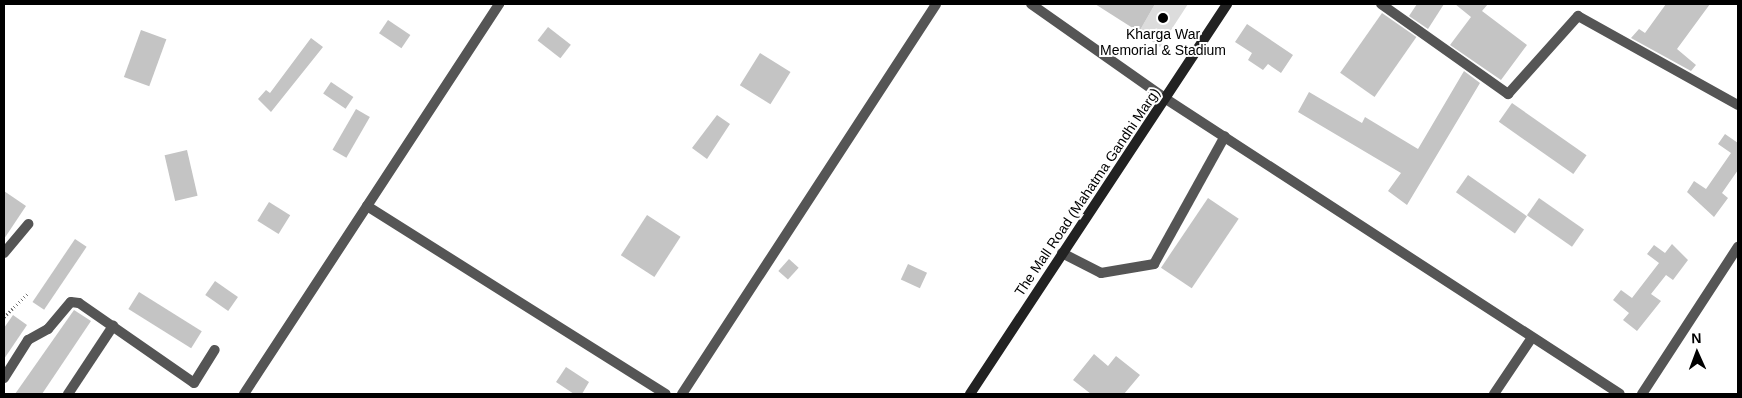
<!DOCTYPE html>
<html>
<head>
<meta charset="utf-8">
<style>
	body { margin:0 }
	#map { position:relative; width:1742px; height:398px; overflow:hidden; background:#fff; font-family:Helvetica,sans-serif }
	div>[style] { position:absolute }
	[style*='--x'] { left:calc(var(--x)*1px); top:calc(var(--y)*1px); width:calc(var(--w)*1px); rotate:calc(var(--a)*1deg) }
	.green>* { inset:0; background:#dcdcdc }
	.building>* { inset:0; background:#c4c4c4; transform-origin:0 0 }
	.path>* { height:2.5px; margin-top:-1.25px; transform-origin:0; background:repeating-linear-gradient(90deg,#777 0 1px,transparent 0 3.5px) }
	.street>* { height:10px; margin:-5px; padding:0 5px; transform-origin:5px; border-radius:5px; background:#555 }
	.secondary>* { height:10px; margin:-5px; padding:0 5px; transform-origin:5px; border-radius:5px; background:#222 }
	.dots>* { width:14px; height:14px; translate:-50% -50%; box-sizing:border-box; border:2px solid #fff; border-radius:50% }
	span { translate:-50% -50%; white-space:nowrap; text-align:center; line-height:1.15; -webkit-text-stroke:4px #fff; paint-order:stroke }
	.poi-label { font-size:14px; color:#000 }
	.street-label { font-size:14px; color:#000 }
	.frame { position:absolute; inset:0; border:5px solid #000; pointer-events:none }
	.north { position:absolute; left:1672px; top:328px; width:50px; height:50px; -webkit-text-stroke:4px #fff; paint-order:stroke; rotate:358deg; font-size:14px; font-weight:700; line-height:20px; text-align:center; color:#000 }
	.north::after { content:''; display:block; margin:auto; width:18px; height:22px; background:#000; clip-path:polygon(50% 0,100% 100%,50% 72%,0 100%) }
</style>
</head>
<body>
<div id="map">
	<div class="green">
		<div style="clip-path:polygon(1155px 4px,1188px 4px,1160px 47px,1139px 32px)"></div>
	</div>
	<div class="building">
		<div style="clip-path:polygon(1095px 4px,1155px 4px,1139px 32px)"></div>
		<div style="clip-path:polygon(1417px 4px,1444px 4px,1428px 29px,1409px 16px)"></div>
		<div style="clip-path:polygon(1455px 4px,1488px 4px,1482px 11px,1527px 45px,1501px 80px,1450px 45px,1471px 17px)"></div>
		<div style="clip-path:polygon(1666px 4px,1710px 4px,1677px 49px,1696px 65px,1691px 71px,1631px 38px,1639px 29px,1645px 33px)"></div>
		<div style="left:1382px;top:13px;width:42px;height:73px;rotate:35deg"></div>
		<div style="left:388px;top:20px;width:27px;height:16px;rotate:34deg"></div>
		<div style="clip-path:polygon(1247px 24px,1293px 55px,1281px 73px,1268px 64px,1263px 70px,1248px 60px,1252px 53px,1235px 42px)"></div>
		<div style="left:548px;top:27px;width:29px;height:17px;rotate:38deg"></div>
		<div style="left:141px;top:30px;width:27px;height:50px;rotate:20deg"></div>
		<div style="clip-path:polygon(311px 38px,323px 47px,271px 112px,258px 99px,266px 90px,270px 93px)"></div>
		<div style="left:760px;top:53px;width:36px;height:38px;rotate:32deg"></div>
		<div style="clip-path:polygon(1464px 71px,1480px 83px,1407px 205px,1388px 191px,1401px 173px,1298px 112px,1309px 92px,1362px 123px,1365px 117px,1418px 149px)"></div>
		<div style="left:331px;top:82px;width:27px;height:14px;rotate:34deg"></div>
		<div style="left:1512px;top:103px;width:91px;height:23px;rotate:35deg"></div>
		<div style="left:356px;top:109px;width:16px;height:47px;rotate:30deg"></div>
		<div style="clip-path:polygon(717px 115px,730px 124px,707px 159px,692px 148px)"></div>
		<div style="clip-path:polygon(1725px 134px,1738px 143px,1738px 170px,1722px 193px,1728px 198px,1714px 217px,1687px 192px,1694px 181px,1706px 189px,1731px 153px,1718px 144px)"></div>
		<div style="left:187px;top:150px;width:47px;height:23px;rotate:77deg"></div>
		<div style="left:1468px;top:175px;width:72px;height:21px;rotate:35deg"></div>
		<div style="clip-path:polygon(4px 191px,26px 206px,4px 239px)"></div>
		<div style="left:1208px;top:198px;width:37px;height:84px;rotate:34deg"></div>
		<div style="left:1539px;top:198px;width:55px;height:21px;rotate:35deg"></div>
		<div style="left:269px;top:202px;width:25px;height:22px;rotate:32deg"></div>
		<div style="left:647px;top:215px;width:40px;height:48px;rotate:33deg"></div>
		<div style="left:75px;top:239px;width:14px;height:76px;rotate:34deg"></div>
		<div style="clip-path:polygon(1672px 244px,1688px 260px,1673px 280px,1666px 275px,1651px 294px,1661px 301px,1637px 331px,1623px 320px,1629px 313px,1613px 300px,1621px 290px,1632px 298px,1659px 263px,1647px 254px,1654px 245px,1665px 253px)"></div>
		<div style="left:789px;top:259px;width:13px;height:16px;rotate:42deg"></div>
		<div style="left:908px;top:264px;width:21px;height:17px;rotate:25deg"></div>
		<div style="left:215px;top:281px;width:28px;height:17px;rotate:35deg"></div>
		<div style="left:139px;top:292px;width:74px;height:20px;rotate:32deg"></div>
		<div style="clip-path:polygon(74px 310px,91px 321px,42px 394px,15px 394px)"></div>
		<div style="clip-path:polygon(13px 315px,27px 325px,4px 359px,4px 328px)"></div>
		<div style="clip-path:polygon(1094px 354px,1108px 366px,1116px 356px,1140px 375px,1124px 394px,1091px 394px,1073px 380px)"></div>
		<div style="clip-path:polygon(566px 367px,589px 382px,582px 394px,574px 394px,556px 382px)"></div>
	</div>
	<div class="path">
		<div style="--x:4;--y:317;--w:35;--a:-45"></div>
	</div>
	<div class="street">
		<div style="--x:1031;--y:4;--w:165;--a:35.1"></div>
		<div style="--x:1166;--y:99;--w:541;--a:33.01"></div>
		<div style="--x:1381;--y:4;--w:156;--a:35.3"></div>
		<div style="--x:1508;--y:94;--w:105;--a:-48.1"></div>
		<div style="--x:1578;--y:16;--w:183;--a:29.1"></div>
		<div style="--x:367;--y:206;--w:353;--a:32.2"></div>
		<div style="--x:4;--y:253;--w:38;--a:-50"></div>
		<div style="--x:1062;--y:253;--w:44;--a:27.1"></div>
		<div style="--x:1101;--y:273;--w:54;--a:-9.6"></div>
		<div style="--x:1154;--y:264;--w:146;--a:-61"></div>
		<div style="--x:4;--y:378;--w:45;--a:-57.7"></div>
		<div style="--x:28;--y:340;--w:23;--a:-29"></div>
		<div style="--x:48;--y:329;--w:35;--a:-50"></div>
		<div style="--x:71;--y:302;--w:8;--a:7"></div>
		<div style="--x:79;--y:303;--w:140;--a:34.8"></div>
		<div style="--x:194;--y:383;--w:39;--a:-58"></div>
		<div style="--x:68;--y:394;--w:82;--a:-56.5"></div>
		<div style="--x:244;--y:394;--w:466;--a:-56.8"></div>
		<div style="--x:682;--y:394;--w:465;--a:-56.9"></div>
		<div style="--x:1494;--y:394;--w:66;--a:-56.1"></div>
		<div style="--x:1642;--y:394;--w:176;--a:-56.9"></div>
	</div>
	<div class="secondary">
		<div style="--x:970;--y:394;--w:467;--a:-56.6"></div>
	</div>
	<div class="dots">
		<div style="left:1163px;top:18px;background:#000"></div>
	</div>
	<div class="poi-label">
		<span style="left:1163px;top:42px">Kharga War<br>Memorial &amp; Stadium</span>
	</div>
	<div class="street-label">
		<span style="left:1087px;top:192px;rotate:-56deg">The Mall Road (Mahatma Gandhi Marg)</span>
	</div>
	<div class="frame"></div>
	<div class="north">N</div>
</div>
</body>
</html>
